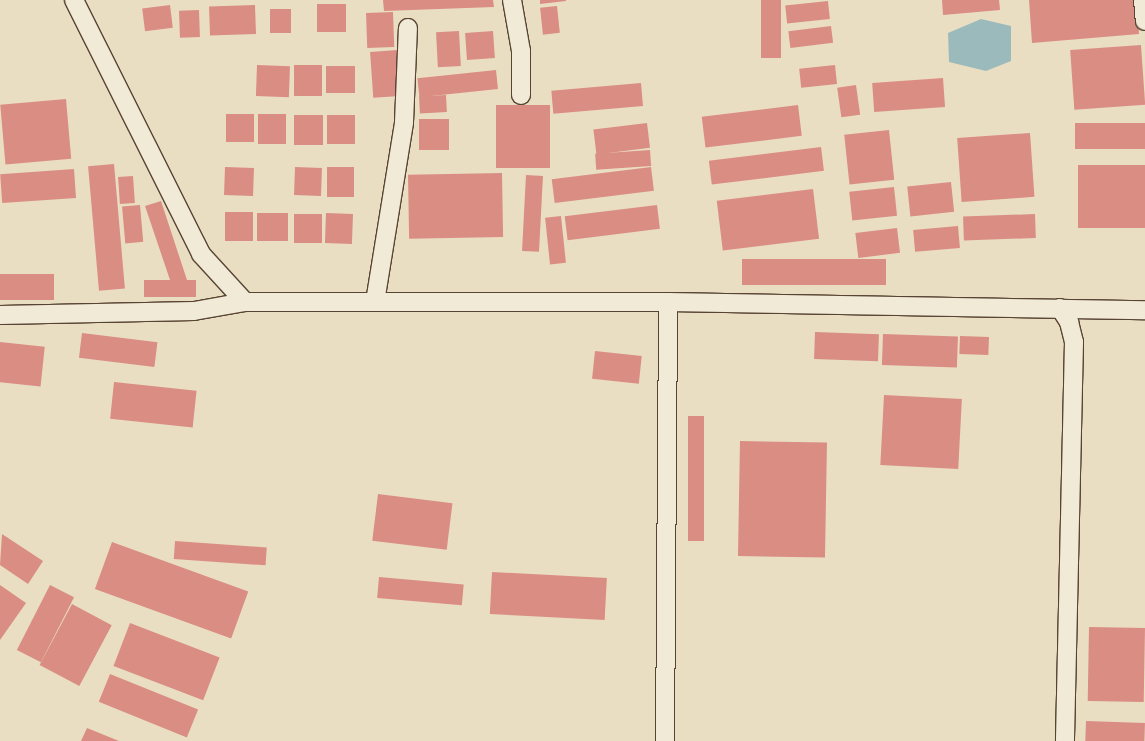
<!DOCTYPE html>
<html>
<head>
<meta charset="utf-8">
<style>
	body { margin:0 }
	#map { position:relative; width:1145px; height:741px; overflow:hidden; background:#eadec2; font-family:"IM FELL Great Primer",serif }
	div>[style] { position:absolute }
	[style*='--x'] { left:calc(var(--x)*1px); top:calc(var(--y)*1px); width:calc(var(--w)*1px); rotate:calc(var(--a)*1deg) }
	.water>* { inset:0; background:#9bbabc }
	.building>* { inset:0; background:#da8d83; transform-origin:0 0 }
	.roads { filter:drop-shadow(1px 0 #584433) drop-shadow(-1px 0 #584433) drop-shadow(0 1px #584433) drop-shadow(0 -1px #584433) }
	.minor>* { height:18px; margin:-9px; padding:0 9px; transform-origin:9px; border-radius:9px; background:#f1ead7 }
	span { translate:-50% -50%; white-space:nowrap; text-align:center; line-height:1.15; -webkit-text-stroke:5px #f1ead7; paint-order:stroke }
</style>
</head>
<body>
<div id="map">
	<div class="water">
		<div style="clip-path:polygon(981px 19px,1011px 26px,1011px 61px,986px 71px,949px 62px,948px 33px)"></div>
	</div>
	<div class="building">
		<div style="clip-path:polygon(383px 0,493px 0,494px 7px,384px 11px)"></div>
		<div style="clip-path:polygon(540px 0,566px 0,566px 1px,540px 4px)"></div>
		<div style="left:761px;top:0;width:20px;height:58px"></div>
		<div style="clip-path:polygon(942px 0,999px 0,1000px 10px,943px 15px)"></div>
		<div style="clip-path:polygon(1029px 0,1137px 0,1139px 34px,1032px 43px)"></div>
		<div style="left:828px;top:1px;width:18px;height:43px;rotate:84deg"></div>
		<div style="left:317px;top:4px;width:29px;height:28px"></div>
		<div style="left:170px;top:5px;width:23px;height:28px;rotate:83deg"></div>
		<div style="left:255px;top:5px;width:29px;height:46px;rotate:88deg"></div>
		<div style="left:557px;top:6px;width:27px;height:17px;rotate:84deg"></div>
		<div style="left:270px;top:9px;width:21px;height:24px"></div>
		<div style="left:199px;top:10px;width:27px;height:20px;rotate:88deg"></div>
		<div style="left:393px;top:12px;width:35px;height:27px;rotate:88deg"></div>
		<div style="left:831px;top:26px;width:17px;height:43px;rotate:83deg"></div>
		<div style="left:459px;top:31px;width:35px;height:23px;rotate:87deg"></div>
		<div style="left:493px;top:31px;width:27px;height:28px;rotate:86deg"></div>
		<div style="left:1141px;top:45px;width:60px;height:71px;rotate:86deg"></div>
		<div style="left:397px;top:50px;width:46px;height:27px;rotate:86deg"></div>
		<div style="left:257px;top:65px;width:33px;height:31px;rotate:2deg"></div>
		<div style="left:294px;top:65px;width:28px;height:31px"></div>
		<div style="left:835px;top:65px;width:19px;height:36px;rotate:84deg"></div>
		<div style="left:326px;top:66px;width:29px;height:27px"></div>
		<div style="left:496px;top:70px;width:19px;height:79px;rotate:84deg"></div>
		<div style="left:943px;top:78px;width:29px;height:71px;rotate:86deg"></div>
		<div style="left:641px;top:83px;width:23px;height:90px;rotate:85deg"></div>
		<div style="left:856px;top:85px;width:30px;height:19px;rotate:82deg"></div>
		<div style="left:446px;top:95px;width:17px;height:27px;rotate:87deg"></div>
		<div style="left:66px;top:99px;width:60px;height:66px;rotate:85deg"></div>
		<div style="left:496px;top:105px;width:54px;height:63px"></div>
		<div style="left:798px;top:105px;width:31px;height:97px;rotate:83deg"></div>
		<div style="left:226px;top:114px;width:28px;height:28px"></div>
		<div style="left:258px;top:114px;width:28px;height:30px"></div>
		<div style="left:294px;top:115px;width:29px;height:30px"></div>
		<div style="left:327px;top:115px;width:28px;height:29px"></div>
		<div style="left:419px;top:119px;width:30px;height:31px"></div>
		<div style="left:647px;top:123px;width:25px;height:54px;rotate:83deg"></div>
		<div style="left:1145px;top:123px;width:26px;height:70px;rotate:90deg"></div>
		<div style="left:889px;top:130px;width:50px;height:45px;rotate:84deg"></div>
		<div style="left:1030px;top:133px;width:64px;height:73px;rotate:86deg"></div>
		<div style="left:821px;top:147px;width:24px;height:113px;rotate:83deg"></div>
		<div style="left:650px;top:150px;width:16px;height:55px;rotate:86deg"></div>
		<div style="left:114px;top:164px;width:125px;height:26px;rotate:85deg"></div>
		<div style="left:1145px;top:165px;width:63px;height:67px;rotate:90deg"></div>
		<div style="left:225px;top:167px;width:29px;height:28px;rotate:2deg"></div>
		<div style="left:295px;top:167px;width:27px;height:28px;rotate:2deg"></div>
		<div style="left:327px;top:167px;width:27px;height:30px"></div>
		<div style="left:651px;top:167px;width:24px;height:100px;rotate:83deg"></div>
		<div style="left:74px;top:169px;width:29px;height:74px;rotate:86deg"></div>
		<div style="left:502px;top:173px;width:64px;height:94px;rotate:89deg"></div>
		<div style="left:526px;top:175px;width:17px;height:76px;rotate:3deg"></div>
		<div style="left:133px;top:176px;width:27px;height:15px;rotate:86deg"></div>
		<div style="left:951px;top:182px;width:30px;height:44px;rotate:84deg"></div>
		<div style="left:894px;top:187px;width:29px;height:45px;rotate:84deg"></div>
		<div style="left:813px;top:189px;width:50px;height:97px;rotate:83deg"></div>
		<div style="clip-path:polygon(161px 201px,187px 280px,196px 280px,196px 297px,144px 297px,144px 280px,170px 280px,145px 206px)"></div>
		<div style="left:140px;top:205px;width:37px;height:18px;rotate:85deg"></div>
		<div style="left:657px;top:205px;width:24px;height:93px;rotate:83deg"></div>
		<div style="left:225px;top:212px;width:28px;height:29px"></div>
		<div style="left:257px;top:213px;width:31px;height:28px"></div>
		<div style="left:326px;top:213px;width:27px;height:30px;rotate:2deg"></div>
		<div style="left:294px;top:214px;width:28px;height:29px"></div>
		<div style="left:1035px;top:214px;width:24px;height:72px;rotate:88deg"></div>
		<div style="left:561px;top:216px;width:47px;height:16px;rotate:84deg"></div>
		<div style="left:958px;top:226px;width:22px;height:45px;rotate:85deg"></div>
		<div style="left:897px;top:228px;width:25px;height:42px;rotate:83deg"></div>
		<div style="left:886px;top:259px;width:26px;height:144px;rotate:90deg"></div>
		<div style="left:54px;top:274px;width:26px;height:54px;rotate:90deg"></div>
		<div style="left:815px;top:332px;width:64px;height:27px;rotate:2deg"></div>
		<div style="left:82px;top:333px;width:76px;height:25px;rotate:7deg"></div>
		<div style="left:883px;top:334px;width:75px;height:31px;rotate:2deg"></div>
		<div style="left:960px;top:336px;width:29px;height:18px;rotate:2deg"></div>
		<div style="left:0;top:342px;width:45px;height:40px;rotate:6deg"></div>
		<div style="left:595px;top:351px;width:47px;height:28px;rotate:6deg"></div>
		<div style="left:114px;top:382px;width:83px;height:37px;rotate:6deg"></div>
		<div style="left:884px;top:395px;width:78px;height:70px;rotate:3deg"></div>
		<div style="left:688px;top:416px;width:16px;height:125px"></div>
		<div style="left:740px;top:441px;width:87px;height:115px;rotate:1deg"></div>
		<div style="left:378px;top:494px;width:75px;height:47px;rotate:7deg"></div>
		<div style="clip-path:polygon(2px 534px,43px 561px,28px 584px,0 565px)"></div>
		<div style="left:175px;top:541px;width:92px;height:18px;rotate:4deg"></div>
		<div style="left:112px;top:542px;width:145px;height:50px;rotate:20deg"></div>
		<div style="left:492px;top:572px;width:115px;height:42px;rotate:3deg"></div>
		<div style="left:379px;top:577px;width:85px;height:21px;rotate:5deg"></div>
		<div style="clip-path:polygon(0 585px,26px 603px,0 640px)"></div>
		<div style="left:50px;top:585px;width:27px;height:73px;rotate:27deg"></div>
		<div style="left:72px;top:604px;width:45px;height:69px;rotate:28deg"></div>
		<div style="left:130px;top:623px;width:96px;height:46px;rotate:21deg"></div>
		<div style="left:1089px;top:627px;width:56px;height:74px;rotate:1deg"></div>
		<div style="left:110px;top:674px;width:95px;height:30px;rotate:22deg"></div>
		<div style="left:1086px;top:721px;width:59px;height:20px;rotate:2deg"></div>
		<div style="clip-path:polygon(87px 728px,119px 741px,81px 741px)"></div>
	</div>
	<div class="roads">
		<div class="minor">
			<div style="--x:74;--y:0;--w:284;--a:63.4"></div>
			<div style="--x:201;--y:254;--w:65;--a:47.5"></div>
			<div style="--x:245;--y:302;--w:423;--a:0"></div>
			<div style="--x:668;--y:302;--w:477;--a:1"></div>
			<div style="--x:512;--y:0;--w:52;--a:80"></div>
			<div style="--x:521;--y:51;--w:44;--a:90"></div>
			<div style="--x:1143;--y:0;--w:21;--a:85"></div>
			<div style="--x:375;--y:302;--w:182;--a:-80.8"></div>
			<div style="--x:404;--y:122;--w:94;--a:-87.6"></div>
			<div style="--x:1060;--y:308;--w:17;--a:57"></div>
			<div style="--x:1069;--y:322;--w:21;--a:76"></div>
			<div style="--x:1074;--y:342;--w:399;--a:91.3"></div>
			<div style="--x:0;--y:315;--w:194;--a:-1.2"></div>
			<div style="--x:194;--y:311;--w:52;--a:-10"></div>
			<div style="--x:665;--y:741;--w:439;--a:-89.6"></div>
		</div>
	</div>
</div>
</body>
</html>
